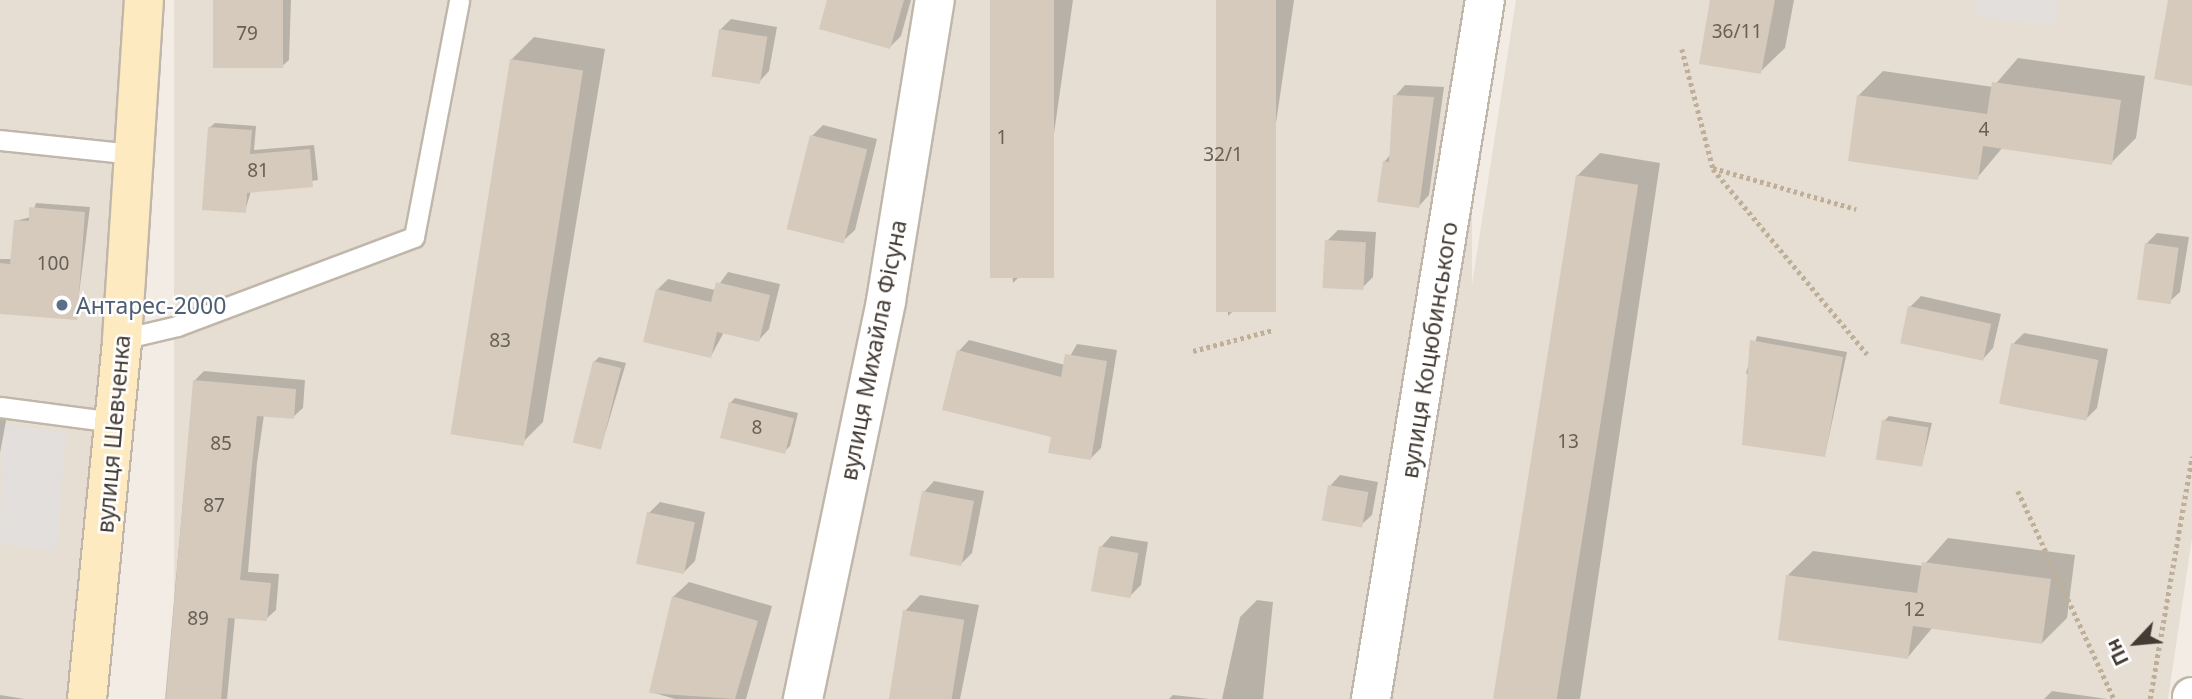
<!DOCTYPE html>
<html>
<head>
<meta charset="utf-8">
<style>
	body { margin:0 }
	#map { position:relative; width:2192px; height:699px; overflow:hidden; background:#f2ece4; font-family:"Noto Sans",sans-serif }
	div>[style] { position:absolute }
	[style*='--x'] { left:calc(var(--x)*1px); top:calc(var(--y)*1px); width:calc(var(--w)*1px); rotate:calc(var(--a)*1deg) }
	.residential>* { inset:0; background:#e6ded2; transform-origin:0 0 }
	.parking>* { inset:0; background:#e2dfdc }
	.shadow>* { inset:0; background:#0003 }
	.building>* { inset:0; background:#d6cabc; transform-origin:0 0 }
	.path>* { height:4.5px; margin-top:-2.25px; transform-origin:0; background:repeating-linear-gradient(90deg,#bfae98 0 3.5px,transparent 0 7px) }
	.roads { filter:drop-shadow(2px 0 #c0b6aa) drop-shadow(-2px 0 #c0b6aa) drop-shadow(0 2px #c0b6aa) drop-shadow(0 -2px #c0b6aa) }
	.lane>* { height:19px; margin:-9.5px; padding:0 9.5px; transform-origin:9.5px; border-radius:9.5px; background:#fff }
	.street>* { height:38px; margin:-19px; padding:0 19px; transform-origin:19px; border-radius:19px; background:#fff }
	.secondary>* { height:38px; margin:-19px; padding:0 19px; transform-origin:19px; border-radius:19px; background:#feeac1 }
	.dots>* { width:19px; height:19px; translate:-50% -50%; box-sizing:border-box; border:4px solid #fff; border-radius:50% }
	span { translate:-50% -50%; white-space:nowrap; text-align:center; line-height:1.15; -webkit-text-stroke:5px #fff; paint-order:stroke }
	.number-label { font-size:19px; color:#686056 }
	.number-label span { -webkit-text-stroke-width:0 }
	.service-label { font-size:23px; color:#4e5e75 }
	.left { translate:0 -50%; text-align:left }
	.street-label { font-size:23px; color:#443c34 }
	.north { position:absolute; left:2101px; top:608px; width:70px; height:70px; -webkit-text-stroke:5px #fff; paint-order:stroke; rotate:244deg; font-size:19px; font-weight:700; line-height:28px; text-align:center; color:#443c34 }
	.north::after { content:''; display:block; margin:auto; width:24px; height:32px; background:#443c34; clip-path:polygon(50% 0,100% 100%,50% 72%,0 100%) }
</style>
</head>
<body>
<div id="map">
	<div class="residential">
		<div style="clip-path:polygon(0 0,135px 0,79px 699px,0 699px)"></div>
		<div style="left:174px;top:0;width:1298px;height:701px"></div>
		<div style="clip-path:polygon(1516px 0,2192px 0,2192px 538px,2168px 699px,1408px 699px)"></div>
	</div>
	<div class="parking">
		<div style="clip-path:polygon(1975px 0,2058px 0,2055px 27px,1974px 15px)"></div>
		<div style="clip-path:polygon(2px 424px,66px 433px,57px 551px,0 544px)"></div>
	</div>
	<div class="shadow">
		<div style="clip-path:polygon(215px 0,291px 0,289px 60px,280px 68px)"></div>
		<div style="clip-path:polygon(829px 0,911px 0,901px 36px,890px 47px)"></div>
		<div style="clip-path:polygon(992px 0,1073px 0,1036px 260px,1013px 283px)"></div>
		<div style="clip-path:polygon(1218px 0,1294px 0,1251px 294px,1228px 316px)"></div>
		<div style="clip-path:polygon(1712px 0,1794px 0,1785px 48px,1760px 72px)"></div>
		<div style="clip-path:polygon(731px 19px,777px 27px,769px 71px,759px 82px,720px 30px)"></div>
		<div style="clip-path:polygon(534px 37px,605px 49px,543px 422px,521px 444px,511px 60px)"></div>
		<div style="clip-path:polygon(2018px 58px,2145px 76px,2136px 138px,2111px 163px,2003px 147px,1977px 178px,1858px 96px,1883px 71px,1993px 87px)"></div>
		<div style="clip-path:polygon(1405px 85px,1444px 87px,1429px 195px,1419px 206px,1384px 162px,1391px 154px,1395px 96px)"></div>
		<div style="clip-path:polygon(215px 123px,256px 126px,254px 150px,314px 145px,318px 180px,251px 191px,245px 211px,209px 128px)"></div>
		<div style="clip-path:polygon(823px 125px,877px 139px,855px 230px,844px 240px,812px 136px)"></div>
		<div style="clip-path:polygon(1600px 153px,1660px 163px,1580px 699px,1499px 699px,1577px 176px)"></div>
		<div style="clip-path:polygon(36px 203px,90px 207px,76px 318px,0 312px,0 259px,12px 259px,15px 221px,31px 217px)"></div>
		<div style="clip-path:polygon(1338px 230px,1376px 232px,1373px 277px,1362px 288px,1327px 241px)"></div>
		<div style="clip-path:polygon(2157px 233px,2189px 237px,2180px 292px,2169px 302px,2146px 244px)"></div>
		<div style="clip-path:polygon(728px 272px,780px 284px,769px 329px,759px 340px,724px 332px,711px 356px,657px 290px,668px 279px,715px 290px)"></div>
		<div style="clip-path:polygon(1921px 296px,2001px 314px,1993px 348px,1983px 359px,1910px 307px)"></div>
		<div style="clip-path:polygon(2024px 333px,2108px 349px,2097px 408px,2086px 419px,2013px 344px)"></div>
		<div style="clip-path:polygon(1757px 336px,1847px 352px,1825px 455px,1746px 373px)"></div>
		<div style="clip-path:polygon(969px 340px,1065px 365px,1077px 344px,1117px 350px,1101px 448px,1090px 459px,1053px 435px,959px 351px)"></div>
		<div style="clip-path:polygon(599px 357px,626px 363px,601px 447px,594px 362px)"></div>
		<div style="clip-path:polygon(204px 371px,305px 380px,303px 408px,293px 417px,264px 415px,257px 463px,248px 572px,279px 574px,276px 610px,266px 619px,235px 617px,227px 699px,165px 699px,194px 381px)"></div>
		<div style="clip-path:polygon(735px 398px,798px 413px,790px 446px,784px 452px,730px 403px)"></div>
		<div style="clip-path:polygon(0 409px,8px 410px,0 453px)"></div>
		<div style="clip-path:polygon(1889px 416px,1932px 423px,1922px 464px,1884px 421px)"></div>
		<div style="clip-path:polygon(1340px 475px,1378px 482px,1372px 515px,1361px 525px,1330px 486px)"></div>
		<div style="clip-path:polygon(934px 481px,984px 491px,972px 553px,961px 564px,924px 492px)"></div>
		<div style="clip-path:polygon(660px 502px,705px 512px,695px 561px,684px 572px,649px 513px)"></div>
		<div style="clip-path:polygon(1111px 536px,1148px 542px,1141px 585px,1130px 596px,1101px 547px)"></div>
		<div style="clip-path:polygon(1948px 538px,2075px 555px,2067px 618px,2042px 643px,1933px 627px,1908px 657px,1788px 575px,1813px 551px,1923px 566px)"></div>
		<div style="clip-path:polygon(689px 582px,772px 606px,746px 699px,675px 699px,651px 692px,673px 597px)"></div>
		<div style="clip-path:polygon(920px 595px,979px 605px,960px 699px,891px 699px,905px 611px)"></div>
		<div style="clip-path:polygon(1257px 600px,1273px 602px,1263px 699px,1222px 699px,1240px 617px)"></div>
		<div style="clip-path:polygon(2052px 691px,2107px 699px,2044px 699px)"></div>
		<div style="clip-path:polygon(0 695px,25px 699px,0 699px)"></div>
		<div style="clip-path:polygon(1173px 695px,1210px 699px,1169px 699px)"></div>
	</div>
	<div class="building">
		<div style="left:213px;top:0;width:70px;height:68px"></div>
		<div style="clip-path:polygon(827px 0,904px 0,890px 49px,819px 29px)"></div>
		<div style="left:990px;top:0;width:64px;height:278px"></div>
		<div style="left:1216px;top:0;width:60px;height:312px"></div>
		<div style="clip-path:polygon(1710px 0,1775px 0,1761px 74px,1699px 64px)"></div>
		<div style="clip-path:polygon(2168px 0,2192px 0,2192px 86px,2154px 79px)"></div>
		<div style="left:719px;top:29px;width:49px;height:48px;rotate:9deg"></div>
		<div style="left:510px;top:59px;width:74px;height:380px;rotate:9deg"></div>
		<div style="clip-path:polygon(1992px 82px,2121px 100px,2112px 165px,1983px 146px,1978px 180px,1848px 161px,1857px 95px,1987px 114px)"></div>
		<div style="clip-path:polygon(1393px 95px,1434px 97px,1419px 208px,1377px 202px,1383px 161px,1389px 162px)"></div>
		<div style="clip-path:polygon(208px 127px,252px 130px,250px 154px,310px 149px,313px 187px,247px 193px,246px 213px,202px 210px)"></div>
		<div style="left:810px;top:135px;width:59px;height:97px;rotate:14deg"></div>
		<div style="left:1576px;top:175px;width:63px;height:530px;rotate:9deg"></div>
		<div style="clip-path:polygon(29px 207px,85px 212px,77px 320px,0 314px,0 263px,10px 264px,14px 220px,29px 221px)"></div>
		<div style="left:1325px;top:240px;width:41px;height:48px;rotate:3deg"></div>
		<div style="left:2145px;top:243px;width:34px;height:57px;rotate:8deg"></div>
		<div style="clip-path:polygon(716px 282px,770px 295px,759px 342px,717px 332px,711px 358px,643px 342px,656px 289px,711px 302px)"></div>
		<div style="left:1908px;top:306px;width:85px;height:38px;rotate:12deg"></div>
		<div style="clip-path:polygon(1750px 340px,1843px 357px,1825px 457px,1742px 445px)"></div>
		<div style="left:2011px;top:343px;width:89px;height:62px;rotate:11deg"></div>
		<div style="clip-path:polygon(957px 350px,1061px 377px,1065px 354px,1107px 361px,1091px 460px,1048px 453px,1051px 437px,942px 410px)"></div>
		<div style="left:593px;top:361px;width:29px;height:84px;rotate:14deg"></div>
		<div style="clip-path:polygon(193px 380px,296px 389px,294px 419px,257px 416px,240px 580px,271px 583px,267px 621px,228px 618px,221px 699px,166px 699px)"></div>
		<div style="left:729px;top:402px;width:67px;height:37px;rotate:14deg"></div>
		<div style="left:1882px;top:420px;width:47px;height:40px;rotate:9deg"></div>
		<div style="left:1328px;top:485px;width:41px;height:36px;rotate:10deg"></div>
		<div style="left:922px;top:491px;width:53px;height:66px;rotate:11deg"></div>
		<div style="left:647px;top:512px;width:49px;height:53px;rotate:12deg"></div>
		<div style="left:1099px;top:546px;width:40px;height:46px;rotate:10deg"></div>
		<div style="clip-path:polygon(1922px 562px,2051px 579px,2042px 644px,1913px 626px,1908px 659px,1778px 640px,1786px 575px,1917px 593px)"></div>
		<div style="clip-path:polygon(672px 596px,758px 621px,735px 699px,649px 693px)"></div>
		<div style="left:903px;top:610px;width:62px;height:90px;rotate:9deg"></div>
	</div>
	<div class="path">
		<div style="--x:1682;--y:49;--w:123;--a:75.4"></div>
		<div style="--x:1713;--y:168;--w:149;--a:16"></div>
		<div style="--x:1713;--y:169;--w:241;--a:50.2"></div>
		<div style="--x:1193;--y:351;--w:83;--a:-14.7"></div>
		<div style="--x:2018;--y:491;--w:229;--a:65.2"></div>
		<div style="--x:2150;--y:699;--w:246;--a:-80.2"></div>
	</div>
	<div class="roads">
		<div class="lane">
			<div style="--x:0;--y:140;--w:135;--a:6"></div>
			<div style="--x:122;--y:339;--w:57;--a:-13.3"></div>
			<div style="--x:177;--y:326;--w:253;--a:-20.6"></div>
			<div style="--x:414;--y:237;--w:241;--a:-79.2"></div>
			<div style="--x:0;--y:407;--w:115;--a:7.5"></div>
		</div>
		<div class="street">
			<div style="--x:803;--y:699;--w:407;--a:-78.2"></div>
			<div style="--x:886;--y:301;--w:305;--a:-80.8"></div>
			<div style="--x:1371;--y:699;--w:708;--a:-80.74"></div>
			<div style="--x:2192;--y:699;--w:2;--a:-90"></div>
		</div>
		<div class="secondary">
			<div style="--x:87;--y:699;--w:362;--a:-84.4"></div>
			<div style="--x:122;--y:339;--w:340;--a:-86.3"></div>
		</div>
	</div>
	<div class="dots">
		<div style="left:62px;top:305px;background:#5c6f8a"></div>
	</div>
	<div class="number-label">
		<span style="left:1737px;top:32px">36/11</span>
		<span style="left:247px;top:34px">79</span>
		<span style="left:1984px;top:130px">4</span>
		<span style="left:1002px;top:138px">1</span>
		<span style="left:1223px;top:155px">32/1</span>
		<span style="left:258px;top:171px">81</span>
		<span style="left:53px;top:264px">100</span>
		<span style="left:500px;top:341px">83</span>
		<span style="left:757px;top:428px">8</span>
		<span style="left:1568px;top:442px">13</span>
		<span style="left:221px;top:444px">85</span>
		<span style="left:214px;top:506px">87</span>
		<span style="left:1914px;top:610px">12</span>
		<span style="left:198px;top:619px">89</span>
	</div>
	<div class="service-label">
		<span class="left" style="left:76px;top:305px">Антарес-2000</span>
	</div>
	<div class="street-label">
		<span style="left:873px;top:350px;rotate:-79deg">вулиця Михайла Фісуна</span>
		<span style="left:1429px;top:350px;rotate:-81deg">вулиця Коцюбинського</span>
		<span style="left:113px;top:434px;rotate:-85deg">вулиця Шевченка</span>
	</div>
	<div class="north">Пн</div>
</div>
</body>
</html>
